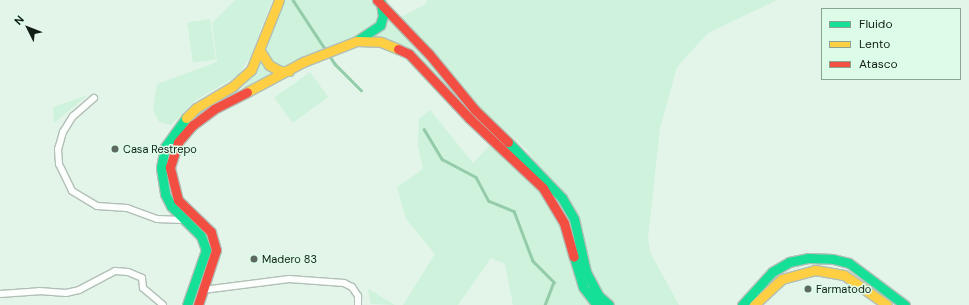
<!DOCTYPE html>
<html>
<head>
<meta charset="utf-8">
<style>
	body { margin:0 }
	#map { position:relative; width:969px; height:305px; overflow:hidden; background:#e3f5e9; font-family:"DM Sans",sans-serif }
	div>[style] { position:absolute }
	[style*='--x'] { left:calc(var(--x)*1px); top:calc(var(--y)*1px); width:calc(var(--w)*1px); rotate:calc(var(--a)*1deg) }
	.green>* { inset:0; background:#cef2db; transform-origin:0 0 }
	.stream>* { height:2.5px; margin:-1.25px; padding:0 1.25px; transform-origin:1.25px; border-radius:1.25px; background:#94ccaa }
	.roads { filter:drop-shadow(1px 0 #b2bfb6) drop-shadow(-1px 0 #b2bfb6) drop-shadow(0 1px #b2bfb6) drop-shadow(0 -1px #b2bfb6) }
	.street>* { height:6px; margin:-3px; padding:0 3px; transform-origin:3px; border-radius:3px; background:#fbfefc }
	.fast>* { height:9px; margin:-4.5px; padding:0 4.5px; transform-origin:4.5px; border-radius:4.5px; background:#16e098 }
	.slow>* { height:9px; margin:-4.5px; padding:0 4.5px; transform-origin:4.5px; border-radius:4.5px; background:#ffcf43 }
	.jam>* { height:9px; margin:-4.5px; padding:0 4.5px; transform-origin:4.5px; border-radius:4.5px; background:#f24e42 }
	.dots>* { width:11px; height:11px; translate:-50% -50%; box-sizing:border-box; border:2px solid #dcfce7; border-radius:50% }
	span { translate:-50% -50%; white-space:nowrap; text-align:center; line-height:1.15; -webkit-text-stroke:3px #dcfce7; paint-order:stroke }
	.poi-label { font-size:11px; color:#121d16 }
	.left { translate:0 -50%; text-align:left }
	.legend { position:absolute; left:821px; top:8px; width:140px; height:72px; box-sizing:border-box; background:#dcfce7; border:1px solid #8ba393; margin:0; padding:5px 7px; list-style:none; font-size:12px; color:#121d16 }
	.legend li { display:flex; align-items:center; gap:8px; height:20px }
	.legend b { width:20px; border:1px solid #8ba393 }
	.north { position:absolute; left:8px; top:8px; width:40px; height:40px; -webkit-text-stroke:3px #dcfce7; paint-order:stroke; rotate:312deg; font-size:11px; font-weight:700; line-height:16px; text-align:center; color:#121d16 }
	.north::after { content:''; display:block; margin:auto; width:14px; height:18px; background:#121d16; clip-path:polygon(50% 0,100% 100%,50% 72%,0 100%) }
</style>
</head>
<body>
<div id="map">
	<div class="green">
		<div style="clip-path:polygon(235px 0,272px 0,250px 58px,237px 76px,196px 100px,171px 125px,159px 122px,153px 110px,157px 84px,217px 62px,212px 23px)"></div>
		<div style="clip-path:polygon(284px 0,372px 0,379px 9px,377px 23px,369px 30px,283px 67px,270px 62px,265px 51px,276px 15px)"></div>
		<div style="clip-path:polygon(427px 0,777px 0,708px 33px,677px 67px,660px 128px,648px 239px,650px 252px,679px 305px,609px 305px,591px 284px,574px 219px,527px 150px,505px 130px,475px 110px,399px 18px,426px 4px)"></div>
		<div style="clip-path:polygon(387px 15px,416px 46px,465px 107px,412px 51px,397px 43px,371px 37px,380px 29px)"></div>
		<div style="left:210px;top:19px;width:41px;height:23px;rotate:82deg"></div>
		<div style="clip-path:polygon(261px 60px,278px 73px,241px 90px,253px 76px)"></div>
		<div style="left:310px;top:72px;width:31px;height:44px;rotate:54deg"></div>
		<div style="clip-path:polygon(88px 95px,54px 123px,53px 107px)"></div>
		<div style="clip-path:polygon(430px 110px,473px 163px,494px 141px,554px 204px,577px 271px,597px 305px,513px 305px,505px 264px,491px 258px,458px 305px,403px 305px,435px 254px,406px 219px,397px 187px,423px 169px,418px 146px,419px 119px)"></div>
		<div style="clip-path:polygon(368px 289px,395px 305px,371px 304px)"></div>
	</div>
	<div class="stream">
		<div style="--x:293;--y:0;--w:77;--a:56.7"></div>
		<div style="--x:335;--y:64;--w:37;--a:45"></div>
		<div style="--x:424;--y:129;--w:35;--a:59"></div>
		<div style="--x:442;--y:159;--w:38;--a:28"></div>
		<div style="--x:476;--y:177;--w:27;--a:62"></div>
		<div style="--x:489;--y:201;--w:27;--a:22"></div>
		<div style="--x:514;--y:211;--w:53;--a:69.2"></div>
		<div style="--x:533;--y:261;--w:30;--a:45"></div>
		<div style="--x:554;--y:282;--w:25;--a:111"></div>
	</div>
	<div class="roads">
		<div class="street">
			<div style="--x:94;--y:98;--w:28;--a:139"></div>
			<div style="--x:73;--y:116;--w:19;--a:122"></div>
			<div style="--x:63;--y:132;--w:18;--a:106"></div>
			<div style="--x:58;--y:149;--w:15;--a:86"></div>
			<div style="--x:59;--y:164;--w:30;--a:64"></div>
			<div style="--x:72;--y:191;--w:29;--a:31"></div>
			<div style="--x:97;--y:206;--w:30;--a:4"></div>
			<div style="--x:127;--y:208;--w:32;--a:20"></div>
			<div style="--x:157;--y:219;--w:26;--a:2"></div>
			<div style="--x:203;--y:290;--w:87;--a:-7.3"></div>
			<div style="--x:289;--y:279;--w:55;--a:4.2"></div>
			<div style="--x:344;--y:283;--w:9;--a:27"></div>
			<div style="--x:352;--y:287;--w:11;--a:56"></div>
			<div style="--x:358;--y:296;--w:9;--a:90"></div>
			<div style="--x:0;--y:294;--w:39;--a:-4"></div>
			<div style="--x:39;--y:291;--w:27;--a:4"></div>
			<div style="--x:66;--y:293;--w:13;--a:-13"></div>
			<div style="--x:79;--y:290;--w:41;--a:-27.8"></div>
			<div style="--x:115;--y:271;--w:13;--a:4"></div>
			<div style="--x:128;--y:272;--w:15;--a:23"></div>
			<div style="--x:142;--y:278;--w:10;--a:84"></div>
			<div style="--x:143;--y:288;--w:26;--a:40"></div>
		</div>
		<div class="fast">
			<div style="--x:358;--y:40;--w:27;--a:-34"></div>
			<div style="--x:380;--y:25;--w:9;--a:-72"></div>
			<div style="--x:383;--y:16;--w:13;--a:-99"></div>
			<div style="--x:186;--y:118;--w:36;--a:126"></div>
			<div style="--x:165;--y:147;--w:21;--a:101"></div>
			<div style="--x:161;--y:168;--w:26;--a:81"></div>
			<div style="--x:165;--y:194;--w:13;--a:63"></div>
			<div style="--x:171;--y:206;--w:42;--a:45"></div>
			<div style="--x:201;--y:236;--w:15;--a:70"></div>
			<div style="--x:206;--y:250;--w:58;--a:109.1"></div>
			<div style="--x:508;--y:142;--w:78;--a:46"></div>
			<div style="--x:562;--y:198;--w:24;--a:60"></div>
			<div style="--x:574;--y:219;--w:54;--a:77.2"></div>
			<div style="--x:586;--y:272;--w:27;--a:62"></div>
			<div style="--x:599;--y:296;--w:13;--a:42"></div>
			<div style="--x:574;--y:257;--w:31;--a:73"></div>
			<div style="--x:583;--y:287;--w:23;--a:52"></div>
			<div style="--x:742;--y:305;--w:45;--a:-47.7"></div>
			<div style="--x:772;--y:272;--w:20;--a:-30"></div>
			<div style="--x:789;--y:262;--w:19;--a:-12"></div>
			<div style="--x:808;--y:258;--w:25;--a:2"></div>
			<div style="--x:833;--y:259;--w:16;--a:14"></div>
			<div style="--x:849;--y:263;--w:70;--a:36.9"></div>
		</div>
		<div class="slow">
			<div style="--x:260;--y:51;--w:17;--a:57"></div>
			<div style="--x:269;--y:65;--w:13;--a:29"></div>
			<div style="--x:280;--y:71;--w:9;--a:0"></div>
			<div style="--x:247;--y:92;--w:64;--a:-28.2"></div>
			<div style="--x:303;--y:62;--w:58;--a:-21.3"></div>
			<div style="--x:357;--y:41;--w:24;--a:2"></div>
			<div style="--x:381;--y:42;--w:18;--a:22"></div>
			<div style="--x:186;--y:118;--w:14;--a:-45"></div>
			<div style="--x:196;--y:108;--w:43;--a:-30.7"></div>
			<div style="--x:233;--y:86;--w:24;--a:-42"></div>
			<div style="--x:251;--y:70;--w:75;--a:-68.2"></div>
			<div style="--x:754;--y:305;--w:38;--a:-43"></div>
			<div style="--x:782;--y:279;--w:34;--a:-15"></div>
			<div style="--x:815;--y:270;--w:29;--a:10"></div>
			<div style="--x:844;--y:275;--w:52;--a:34.9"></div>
		</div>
		<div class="jam">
			<div style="--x:377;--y:0;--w:75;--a:46.1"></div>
			<div style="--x:429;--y:54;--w:72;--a:50.6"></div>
			<div style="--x:475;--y:110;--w:46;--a:44.1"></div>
			<div style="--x:398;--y:49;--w:12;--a:24"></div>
			<div style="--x:409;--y:54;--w:88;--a:46.8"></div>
			<div style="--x:469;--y:118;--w:102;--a:43.4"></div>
			<div style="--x:543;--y:188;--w:41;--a:59"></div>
			<div style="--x:564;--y:223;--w:35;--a:74"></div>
			<div style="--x:198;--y:305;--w:58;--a:-71.9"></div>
			<div style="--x:216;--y:250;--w:19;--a:-106"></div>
			<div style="--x:211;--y:232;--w:46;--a:-135.9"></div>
			<div style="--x:178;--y:200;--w:34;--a:-104"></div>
			<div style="--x:170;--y:167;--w:26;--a:-72"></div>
			<div style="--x:178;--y:142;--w:23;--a:-49"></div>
			<div style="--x:193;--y:125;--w:26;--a:-37"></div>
			<div style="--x:214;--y:109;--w:37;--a:-27"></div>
		</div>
	</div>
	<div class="dots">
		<div style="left:115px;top:149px;background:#5b6960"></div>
		<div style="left:254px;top:259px;background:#5b6960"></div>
		<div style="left:808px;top:289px;background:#5b6960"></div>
	</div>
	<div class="poi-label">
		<span class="left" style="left:123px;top:149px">Casa Restrepo</span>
		<span class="left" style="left:262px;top:259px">Madero 83</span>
		<span class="left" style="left:816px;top:289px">Farmatodo</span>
	</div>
	<ul class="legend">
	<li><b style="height:5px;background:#16e098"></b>Fluido</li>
	<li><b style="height:5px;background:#ffcf43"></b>Lento</li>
	<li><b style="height:5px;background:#f24e42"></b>Atasco</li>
	</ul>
	<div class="north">N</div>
</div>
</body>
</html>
